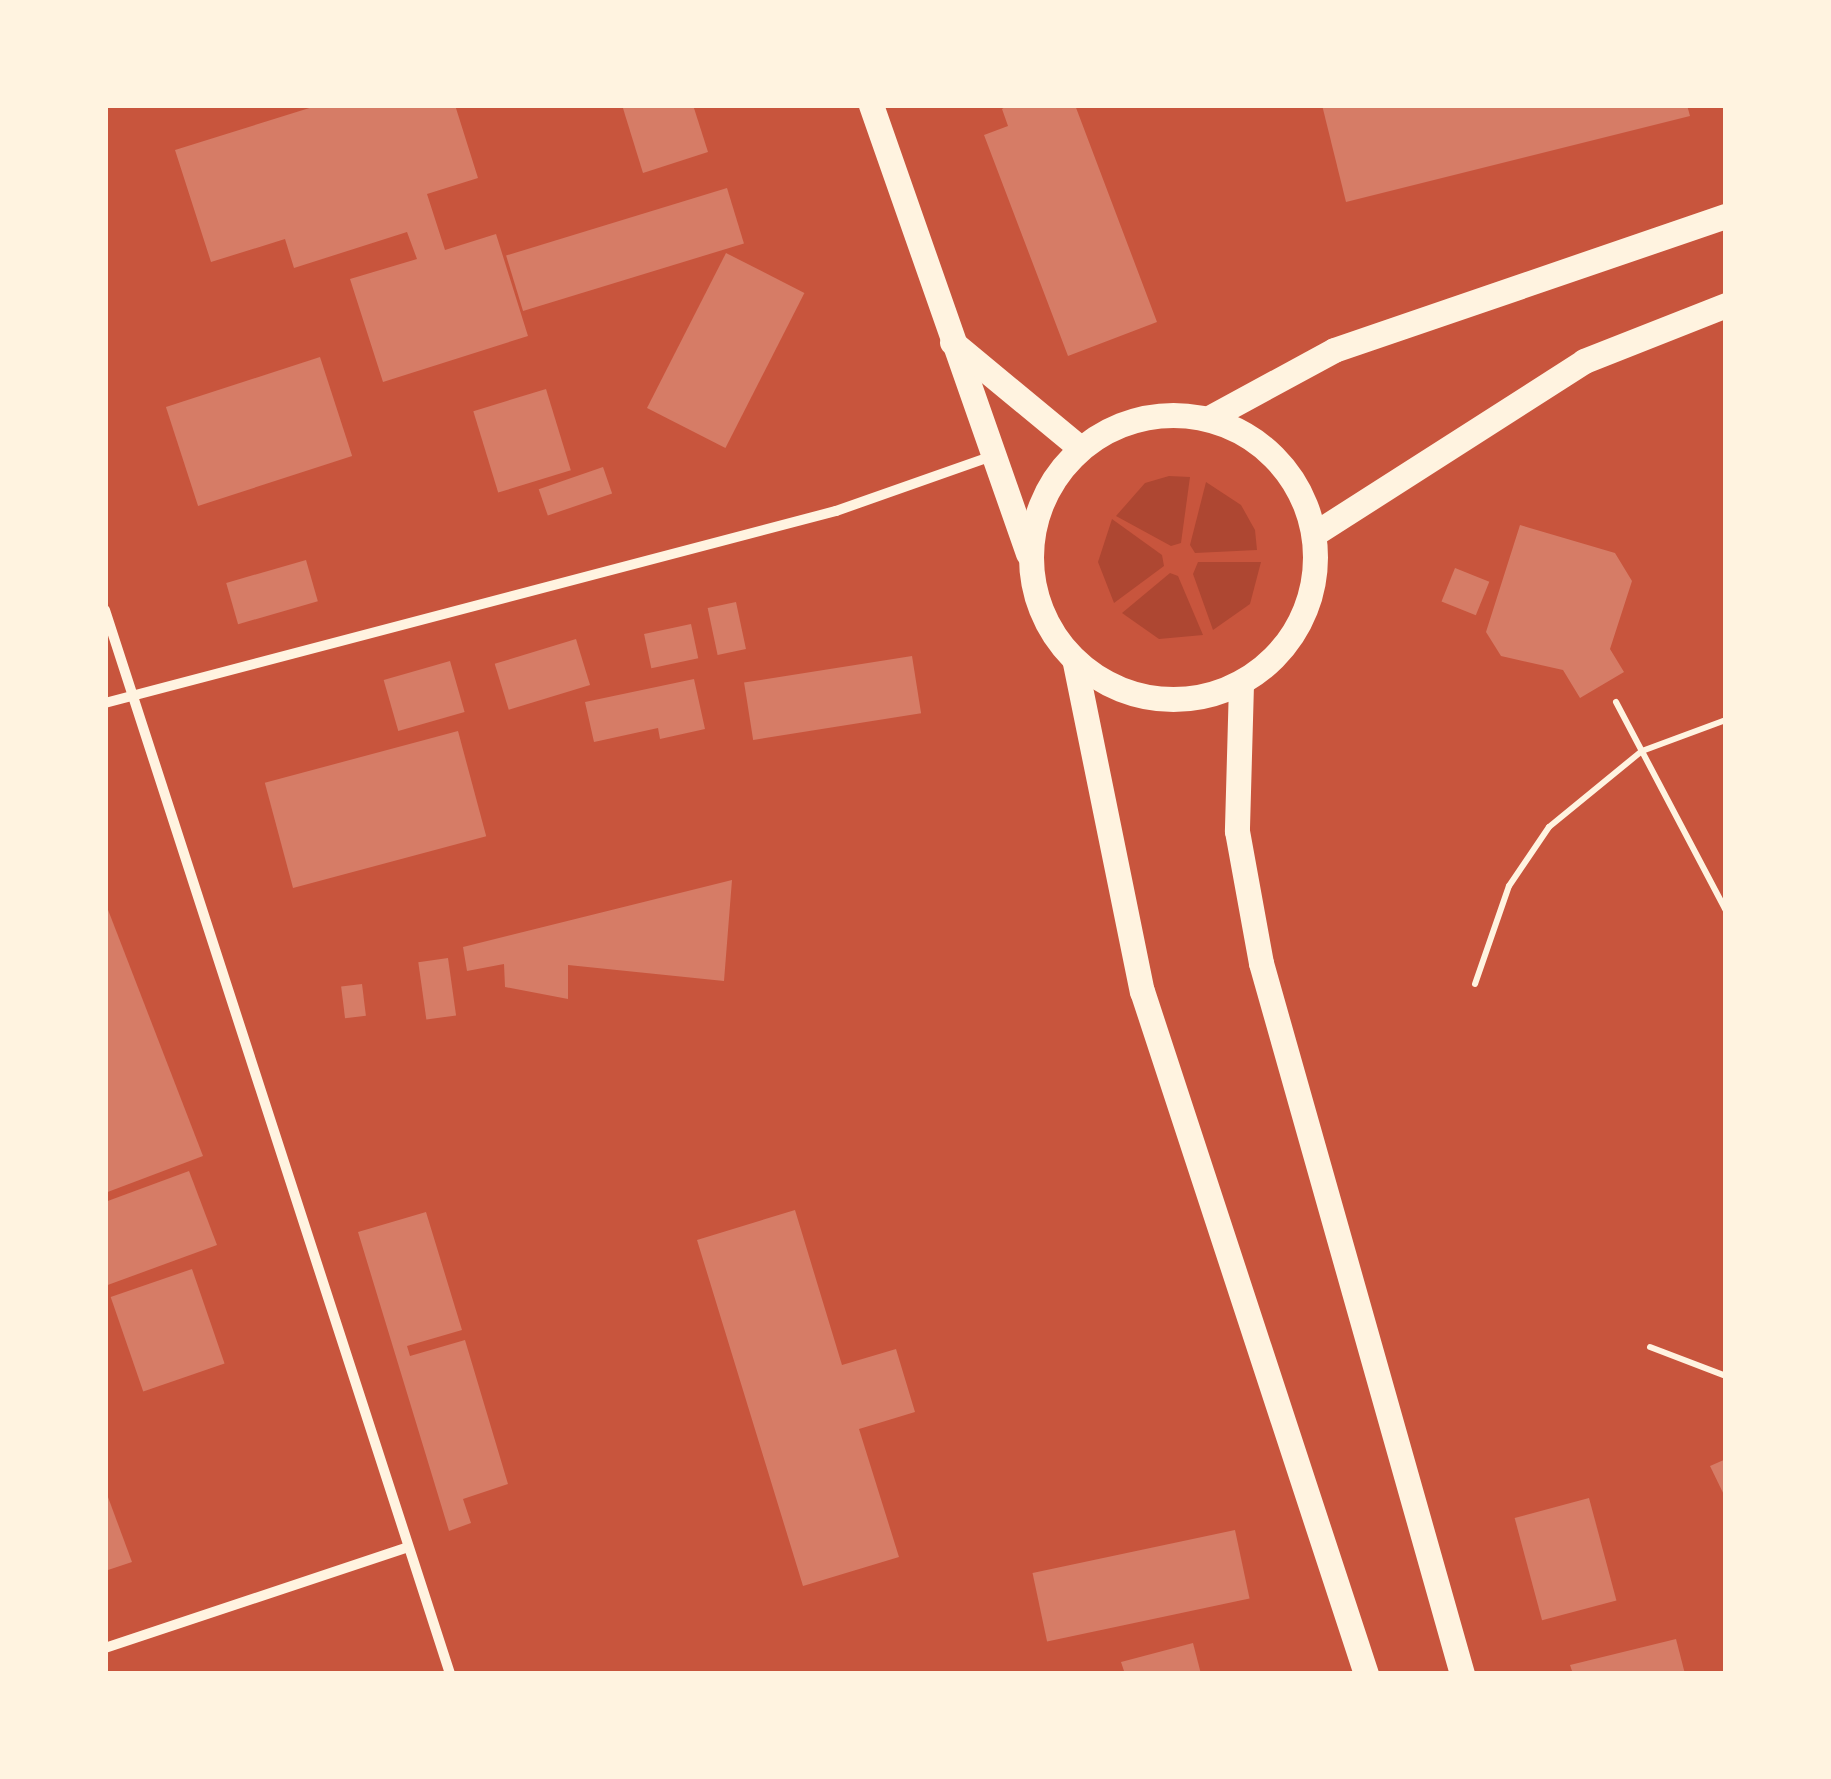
<!DOCTYPE html>
<html>
<head>
<meta charset="utf-8">
<style>
	body { margin:0 }
	#map { position:relative; width:1831px; height:1779px; overflow:hidden; background:#c8553d; font-family:Poppins,sans-serif }
	div>[style] { position:absolute }
	[style*='--x'] { left:calc(var(--x)*1px); top:calc(var(--y)*1px); width:calc(var(--w)*1px); rotate:calc(var(--a)*1deg) }
	.green>* { inset:0; background:#ae4732 }
	.building>* { inset:0; background:#d67c66; transform-origin:0 0 }
	.path>* { height:6px; margin:-3px; padding:0 3px; transform-origin:3px; border-radius:3px; background:#fff3e0 }
	.minor>* { height:10px; margin:-5px; padding:0 5px; transform-origin:5px; border-radius:5px; background:#fff3e0 }
	.primary>* { height:25px; margin:-12.5px; padding:0 12.5px; transform-origin:12.5px; border-radius:12.5px; background:#fff3e0 }
	.primary>.ring { margin:-12.5px; padding:0; box-sizing:content-box; background:none; border:25px solid #fff3e0; border-radius:50% }
	span { translate:-50% -50%; white-space:nowrap; text-align:center; line-height:1.15; -webkit-text-stroke:8px #fff3e0; paint-order:stroke }
	.frame { position:absolute; inset:0; border:108px solid #fff3e0; pointer-events:none }
</style>
</head>
<body>
<div id="map">
	<div class="green">
		<div style="clip-path:polygon(1169px 476px,1190px 477px,1181px 543px,1171px 546px,1116px 516px,1145px 483px)"></div>
		<div style="clip-path:polygon(1206px 482px,1241px 505px,1255px 530px,1257px 550px,1195px 553px,1190px 545px)"></div>
		<div style="clip-path:polygon(1112px 519px,1162px 555px,1164px 566px,1114px 603px,1098px 562px)"></div>
		<div style="clip-path:polygon(1198px 562px,1261px 562px,1250px 604px,1213px 630px,1193px 574px)"></div>
		<div style="clip-path:polygon(1170px 573px,1178px 576px,1203px 635px,1159px 639px,1122px 613px)"></div>
	</div>
	<div class="building">
		<div style="clip-path:polygon(319px 105px,455px 105px,478px 178px,427px 194px,445px 250px,496px 234px,528px 336px,383px 382px,350px 279px,417px 259px,407px 232px,294px 268px,285px 239px,211px 262px,175px 150px)"></div>
		<div style="clip-path:polygon(622px 105px,693px 105px,708px 152px,643px 173px)"></div>
		<div style="clip-path:polygon(1008px 105px,1075px 105px,1157px 322px,1068px 356px,984px 135px,1008px 126px,1002px 109px)"></div>
		<div style="clip-path:polygon(1322px 105px,1687px 105px,1690px 116px,1346px 202px)"></div>
		<div style="left:727px;top:188px;width:58px;height:231px;rotate:73deg"></div>
		<div style="left:726px;top:253px;width:88px;height:174px;rotate:27deg"></div>
		<div style="left:320px;top:357px;width:104px;height:162px;rotate:72deg"></div>
		<div style="left:546px;top:389px;width:85px;height:76px;rotate:73deg"></div>
		<div style="left:603px;top:467px;width:28px;height:68px;rotate:71deg"></div>
		<div style="clip-path:polygon(1520px 525px,1615px 553px,1632px 581px,1610px 649px,1624px 672px,1580px 698px,1563px 670px,1501px 656px,1486px 632px)"></div>
		<div style="left:306px;top:560px;width:43px;height:83px;rotate:74deg"></div>
		<div style="left:1455px;top:568px;width:37px;height:36px;rotate:22deg"></div>
		<div style="left:736px;top:602px;width:48px;height:29px;rotate:78deg"></div>
		<div style="left:691px;top:624px;width:35px;height:48px;rotate:78deg"></div>
		<div style="left:576px;top:639px;width:48px;height:85px;rotate:73deg"></div>
		<div style="left:912px;top:656px;width:58px;height:170px;rotate:81deg"></div>
		<div style="left:450px;top:661px;width:53px;height:69px;rotate:74deg"></div>
		<div style="clip-path:polygon(694px 679px,705px 729px,660px 739px,658px 728px,594px 742px,585px 702px)"></div>
		<div style="left:458px;top:731px;width:109px;height:200px;rotate:75deg"></div>
		<div style="clip-path:polygon(732px 880px,724px 981px,568px 965px,568px 999px,505px 987px,504px 964px,467px 971px,463px 947px)"></div>
		<div style="clip-path:polygon(105px 902px,203px 1156px,105px 1193px)"></div>
		<div style="left:448px;top:958px;width:58px;height:30px;rotate:82deg"></div>
		<div style="left:362px;top:984px;width:32px;height:21px;rotate:83deg"></div>
		<div style="clip-path:polygon(189px 1171px,217px 1245px,105px 1286px,105px 1202px)"></div>
		<div style="clip-path:polygon(795px 1210px,842px 1365px,896px 1349px,915px 1412px,859px 1429px,899px 1557px,803px 1586px,697px 1240px)"></div>
		<div style="clip-path:polygon(426px 1212px,462px 1330px,407px 1346px,410px 1356px,465px 1340px,508px 1484px,463px 1499px,471px 1523px,449px 1531px,358px 1232px)"></div>
		<div style="left:192px;top:1269px;width:100px;height:86px;rotate:71deg"></div>
		<div style="clip-path:polygon(1726px 1459px,1726px 1499px,1710px 1466px)"></div>
		<div style="clip-path:polygon(105px 1489px,132px 1562px,105px 1571px)"></div>
		<div style="left:1589px;top:1498px;width:106px;height:77px;rotate:75deg"></div>
		<div style="left:1235px;top:1530px;width:70px;height:207px;rotate:78deg"></div>
		<div style="clip-path:polygon(1676px 1639px,1685px 1674px,1573px 1674px,1570px 1665px)"></div>
		<div style="clip-path:polygon(1193px 1643px,1201px 1674px,1125px 1674px,1121px 1662px)"></div>
	</div>
	<div class="path">
		<div style="--x:1616;--y:702;--w:236;--a:62.2"></div>
		<div style="--x:1475;--y:984;--w:104;--a:-70.9"></div>
		<div style="--x:1509;--y:886;--w:71;--a:-55.9"></div>
		<div style="--x:1549;--y:827;--w:120;--a:-39.3"></div>
		<div style="--x:1642;--y:751;--w:90;--a:-20.3"></div>
		<div style="--x:1650;--y:1347;--w:81;--a:20.9"></div>
	</div>
	<div class="minor">
		<div style="--x:105;--y:610;--w:1119;--a:72.03"></div>
		<div style="--x:105;--y:703;--w:756;--a:-14.72"></div>
		<div style="--x:836;--y:511;--w:169;--a:-19.4"></div>
		<div style="--x:105;--y:1648;--w:319;--a:-18.4"></div>
	</div>
	<div class="primary">
		<div style="--x:871;--y:105;--w:475;--a:70.7"></div>
		<div style="--x:952;--y:342;--w:165;--a:39.6"></div>
		<div class="ring" style="left:1031px;top:415px;width:259px;height:259px"></div>
		<div style="--x:1209;--y:418;--w:142;--a:-28.5"></div>
		<div style="--x:1334;--y:350;--w:414;--a:-18.9"></div>
		<div style="--x:1314;--y:534;--w:321;--a:-32.6"></div>
		<div style="--x:1584;--y:361;--w:153;--a:-21.5"></div>
		<div style="--x:1075;--y:663;--w:335;--a:78.5"></div>
		<div style="--x:1142;--y:991;--w:719;--a:71.84"></div>
		<div style="--x:1241;--y:684;--w:147;--a:91.6"></div>
		<div style="--x:1237;--y:831;--w:134;--a:79.7"></div>
		<div style="--x:1261;--y:963;--w:739;--a:74.21"></div>
	</div>
	<div class="frame"></div>
</div>
</body>
</html>
